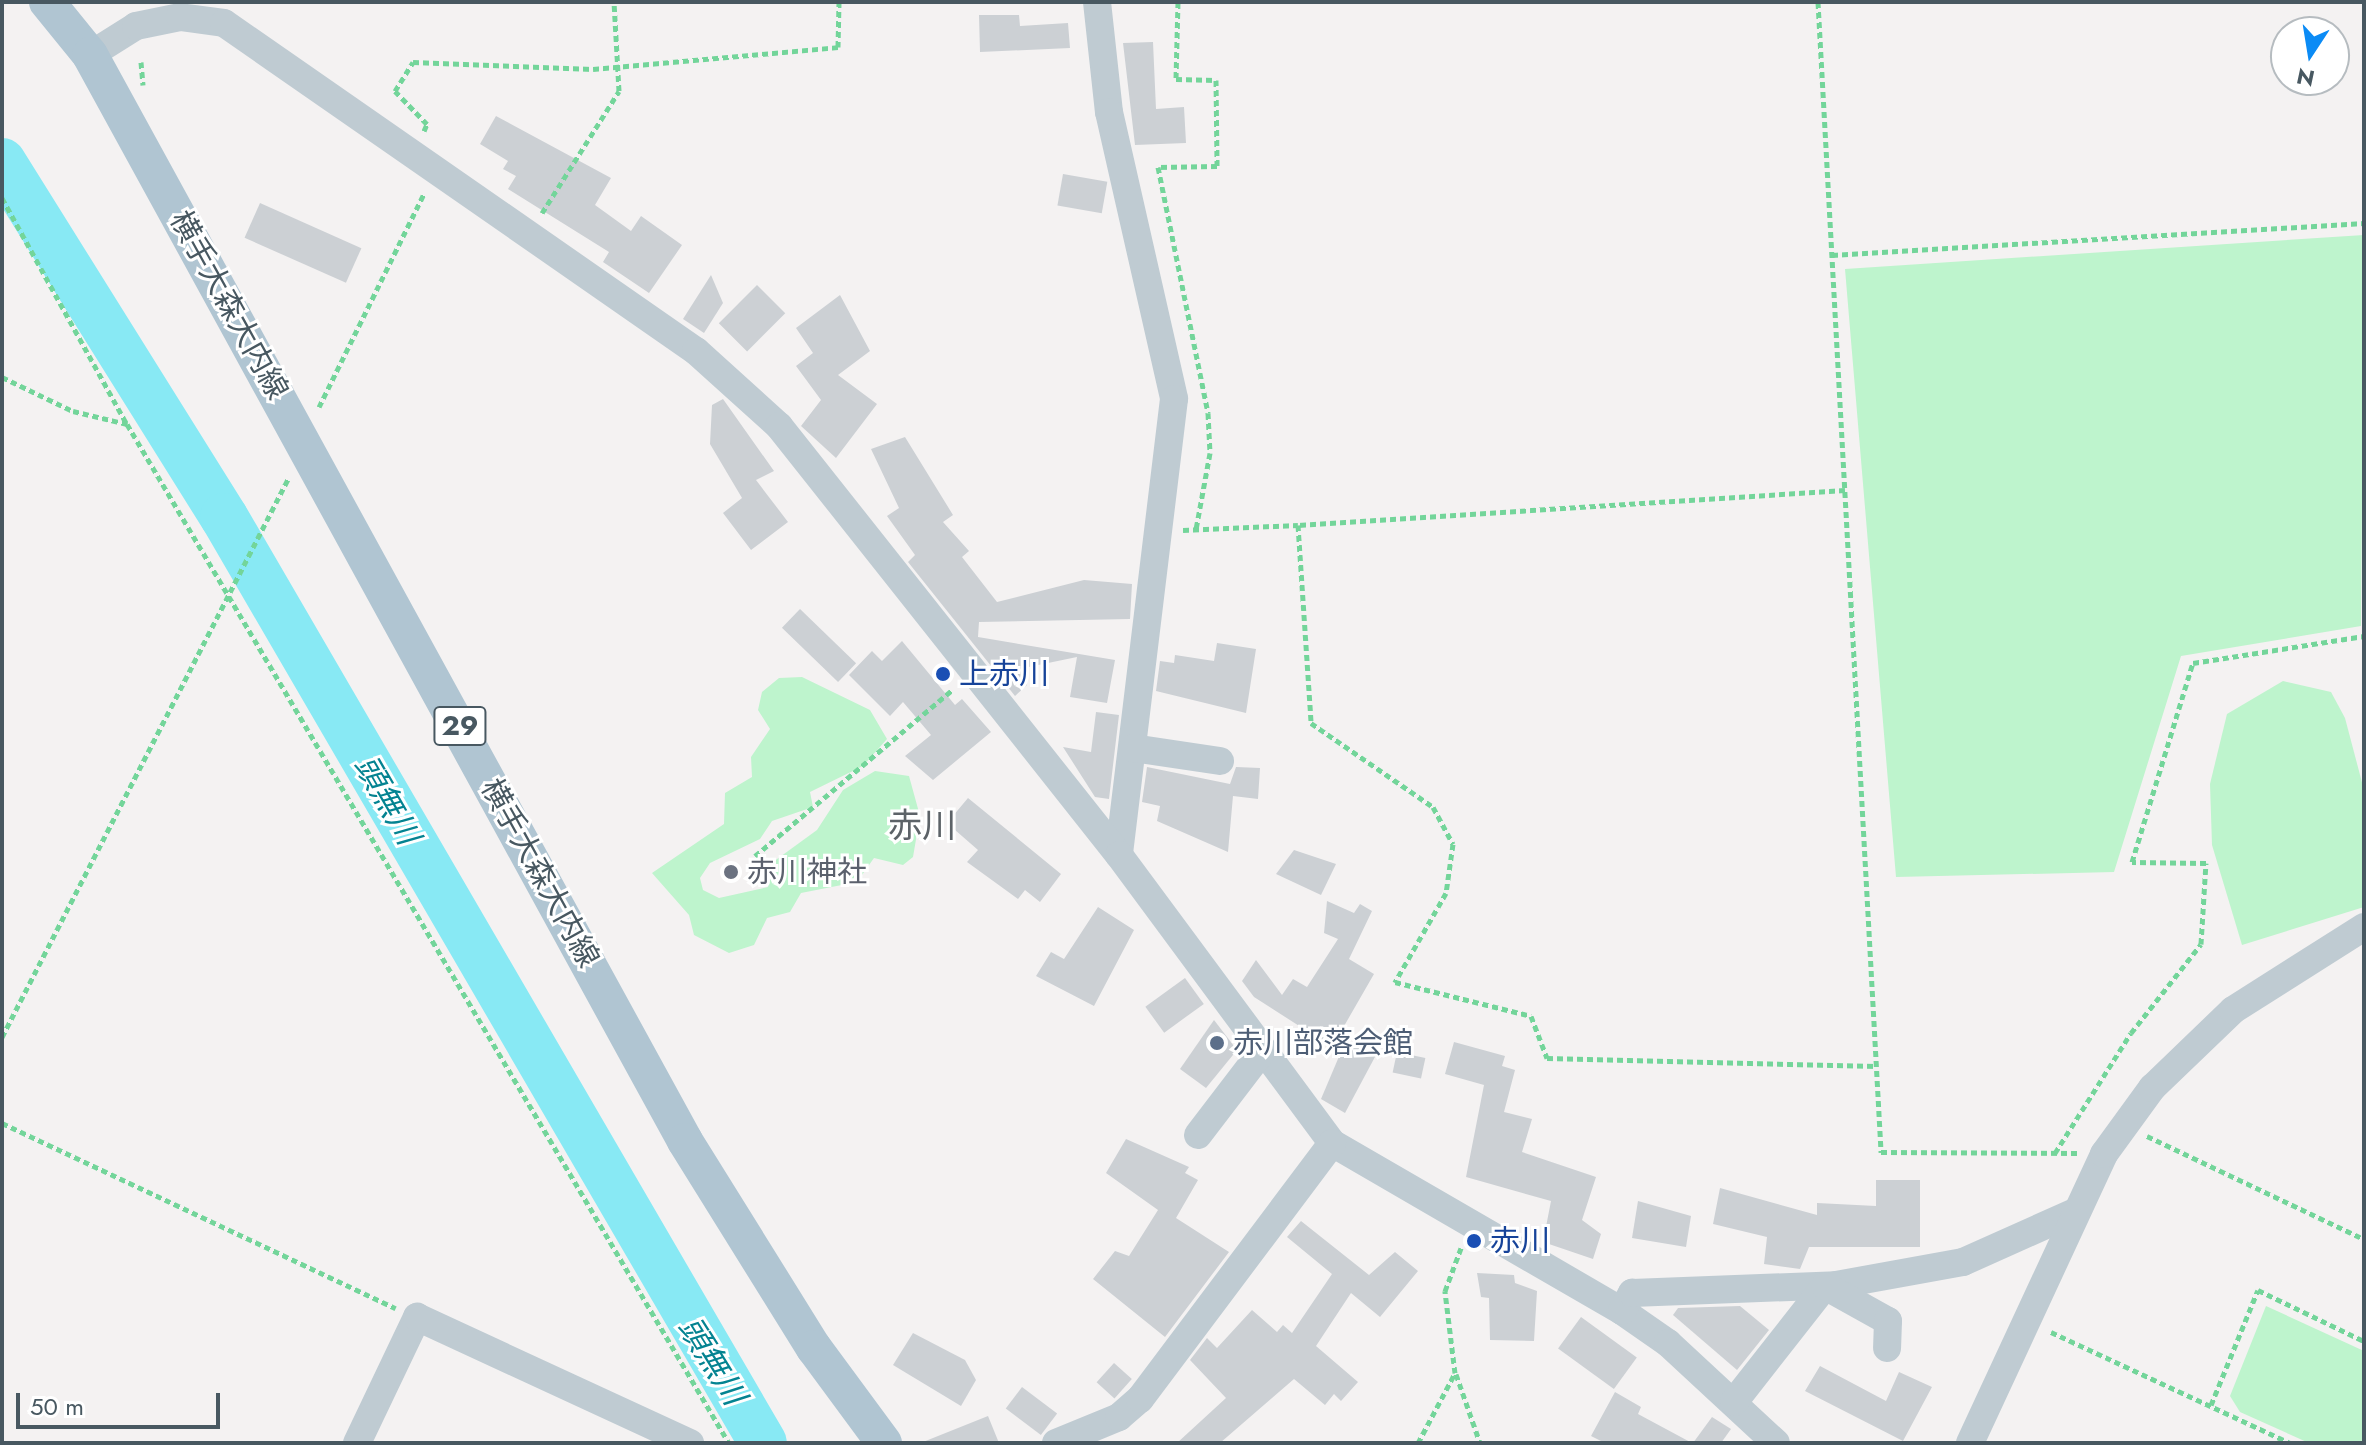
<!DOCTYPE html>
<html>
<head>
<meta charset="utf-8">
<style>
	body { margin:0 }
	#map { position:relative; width:2366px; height:1445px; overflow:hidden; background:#f4f2f2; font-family:Jost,"Noto Sans JP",sans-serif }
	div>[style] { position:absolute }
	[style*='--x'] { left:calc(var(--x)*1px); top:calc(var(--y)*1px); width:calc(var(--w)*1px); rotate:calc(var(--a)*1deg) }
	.green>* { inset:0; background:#bef4cd }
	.river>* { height:48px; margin:-24px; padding:0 24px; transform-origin:24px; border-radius:24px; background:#88e9f4 }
	.building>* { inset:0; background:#ccd0d4; transform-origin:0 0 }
	.path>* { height:5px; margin-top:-2.5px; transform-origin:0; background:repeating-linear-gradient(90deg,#73d59a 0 6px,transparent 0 10px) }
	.minor>* { height:28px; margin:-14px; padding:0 14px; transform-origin:14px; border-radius:14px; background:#bfcbd2 }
	.major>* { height:36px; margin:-18px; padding:0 18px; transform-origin:18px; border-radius:18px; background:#b0c5d2 }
	.dots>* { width:22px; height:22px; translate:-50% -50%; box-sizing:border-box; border:4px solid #fff; border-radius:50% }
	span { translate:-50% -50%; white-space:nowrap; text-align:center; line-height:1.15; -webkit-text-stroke:6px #fff; paint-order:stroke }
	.shield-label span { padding:2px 6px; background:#fff; border:2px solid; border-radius:6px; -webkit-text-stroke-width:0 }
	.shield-label { font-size:28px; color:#485861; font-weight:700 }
	.street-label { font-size:30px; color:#485861 }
	.transit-label { font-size:30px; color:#164399 }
	.left { translate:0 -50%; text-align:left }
	.worship-label { font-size:30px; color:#5b616d }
	.service-label { font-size:30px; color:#4e5e75 }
	.water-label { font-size:32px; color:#048391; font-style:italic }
	.quarter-label { font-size:34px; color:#5d6368 }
	.frame { position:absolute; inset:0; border:4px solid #485861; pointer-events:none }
	.north { position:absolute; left:2270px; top:16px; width:80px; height:80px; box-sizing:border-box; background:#fff; border:2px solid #b6bcc0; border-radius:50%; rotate:192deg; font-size:22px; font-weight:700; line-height:32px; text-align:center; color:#485861 }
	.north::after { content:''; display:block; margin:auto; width:28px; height:36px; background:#0b8bf5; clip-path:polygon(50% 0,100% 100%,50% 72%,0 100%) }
	.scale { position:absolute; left:16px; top:1393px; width:204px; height:36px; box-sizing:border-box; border:4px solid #485861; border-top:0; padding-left:10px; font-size:24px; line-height:28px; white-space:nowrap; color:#485861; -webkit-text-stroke:6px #fff; paint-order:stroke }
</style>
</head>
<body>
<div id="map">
	<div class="green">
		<div style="clip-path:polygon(2364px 235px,2361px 626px,2181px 656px,2114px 872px,1896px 877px,1845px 269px)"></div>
		<div style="clip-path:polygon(802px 677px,870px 710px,887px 739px,863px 766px,810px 792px,813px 807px,772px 821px,760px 839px,710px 863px,700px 878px,703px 890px,719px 898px,768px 887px,773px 862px,817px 830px,843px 790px,875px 771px,909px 776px,920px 816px,913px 857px,903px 865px,874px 858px,857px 882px,801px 893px,790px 912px,767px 918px,754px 945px,729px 953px,694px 935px,689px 915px,652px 873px,724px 824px,725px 793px,752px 777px,751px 757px,770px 729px,758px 710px,762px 692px,779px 678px)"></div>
		<div style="clip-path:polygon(2283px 681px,2331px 692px,2345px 718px,2364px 790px,2364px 907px,2242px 945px,2212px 845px,2210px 784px,2227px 714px)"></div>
		<div style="clip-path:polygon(2266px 1306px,2364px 1351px,2364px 1443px,2309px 1443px,2240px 1412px,2230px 1396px)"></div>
	</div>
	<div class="river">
		<div style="--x:2;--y:162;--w:419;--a:58"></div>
		<div style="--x:224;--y:517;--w:1071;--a:59.8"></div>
	</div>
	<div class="building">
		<div style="clip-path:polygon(979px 15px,1019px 15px,1020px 26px,1068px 23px,1070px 48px,980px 52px)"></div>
		<div style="clip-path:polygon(1153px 42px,1156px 109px,1184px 107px,1186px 143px,1135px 145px,1123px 43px)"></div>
		<div style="clip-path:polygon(496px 116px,611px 178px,595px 205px,631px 231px,641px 216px,682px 245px,649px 293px,603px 262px,609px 252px,508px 189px,516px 176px,503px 169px,508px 161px,480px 144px)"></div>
		<div style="left:1063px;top:174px;width:45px;height:32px;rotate:10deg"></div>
		<div style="left:260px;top:203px;width:111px;height:38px;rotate:24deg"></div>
		<div style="clip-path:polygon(711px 275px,723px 303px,704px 333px,683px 319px)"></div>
		<div style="left:757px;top:285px;width:40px;height:54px;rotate:45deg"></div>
		<div style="clip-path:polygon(840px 295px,870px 351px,838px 375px,877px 404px,836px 458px,801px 426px,821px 400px,796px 366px,813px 353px,796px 328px)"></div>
		<div style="clip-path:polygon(723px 399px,774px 471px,756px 480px,788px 522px,751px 550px,723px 513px,742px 498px,710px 444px,712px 405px)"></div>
		<div style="clip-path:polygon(905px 437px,953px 515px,943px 522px,969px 551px,962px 557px,997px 602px,1084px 580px,1132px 584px,1130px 619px,979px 622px,978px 637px,1115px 660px,1107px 703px,1070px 697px,1077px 657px,1019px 669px,1027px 685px,1015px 696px,908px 562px,915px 555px,887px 516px,899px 508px,871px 449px)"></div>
		<div style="left:800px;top:609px;width:78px;height:26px;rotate:44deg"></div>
		<div style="clip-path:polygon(902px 641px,955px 705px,962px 699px,991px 732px,933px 780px,905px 756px,931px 735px,903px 702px,890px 716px,849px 675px,872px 651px,882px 661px)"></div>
		<div style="clip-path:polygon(1217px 643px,1256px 649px,1246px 713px,1156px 691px,1160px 661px,1174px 663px,1175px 655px,1214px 661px)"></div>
		<div style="clip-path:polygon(1096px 712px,1119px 715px,1109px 799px,1095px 797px,1063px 747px,1091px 752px)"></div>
		<div style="clip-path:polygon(1147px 767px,1230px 784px,1236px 767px,1260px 768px,1258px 799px,1233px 796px,1228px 852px,1157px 821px,1160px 806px,1142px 802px)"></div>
		<div style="clip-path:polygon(968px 798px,1061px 874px,1040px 902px,1025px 890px,1018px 899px,967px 862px,978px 850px,947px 823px)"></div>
		<div style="clip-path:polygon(1294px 850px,1336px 864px,1321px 895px,1276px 874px)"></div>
		<div style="clip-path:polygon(1327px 901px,1354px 913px,1360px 904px,1372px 911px,1349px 959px,1374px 974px,1332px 1047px,1254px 997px,1242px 981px,1256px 960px,1282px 995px,1293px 979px,1307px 987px,1338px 939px,1324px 933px)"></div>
		<div style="clip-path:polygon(1098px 907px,1134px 930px,1094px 1006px,1036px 976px,1051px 952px,1064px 959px)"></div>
		<div style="left:1185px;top:978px;width:32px;height:49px;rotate:54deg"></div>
		<div style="clip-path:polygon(1214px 1020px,1237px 1050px,1206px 1088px,1180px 1069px)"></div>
		<div style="clip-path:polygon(1346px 1040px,1376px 1055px,1345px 1113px,1321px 1099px)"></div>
		<div style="clip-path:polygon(1454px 1042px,1505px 1056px,1502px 1066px,1515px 1070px,1504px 1112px,1532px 1119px,1522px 1152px,1596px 1177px,1582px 1220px,1601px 1234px,1593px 1259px,1543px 1242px,1551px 1201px,1466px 1177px,1484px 1085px,1445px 1074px)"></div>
		<div style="left:1397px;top:1052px;width:29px;height:21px;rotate:12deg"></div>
		<div style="clip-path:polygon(1126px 1139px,1189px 1167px,1185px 1173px,1198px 1180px,1176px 1218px,1229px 1252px,1165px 1337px,1093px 1279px,1115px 1251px,1129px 1256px,1158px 1210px,1106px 1173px)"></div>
		<div style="clip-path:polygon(1876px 1180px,1920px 1180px,1920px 1247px,1809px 1247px,1800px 1269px,1764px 1264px,1767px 1237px,1713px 1224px,1720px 1188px,1817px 1215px,1817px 1203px,1876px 1206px)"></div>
		<div style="clip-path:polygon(1638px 1201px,1691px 1216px,1686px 1247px,1632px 1238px)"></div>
		<div style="clip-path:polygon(1301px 1221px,1369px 1275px,1395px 1252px,1418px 1271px,1380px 1317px,1351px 1293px,1316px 1346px,1358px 1382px,1341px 1401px,1334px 1394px,1325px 1405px,1294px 1379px,1220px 1443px,1177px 1443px,1226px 1398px,1190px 1360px,1207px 1338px,1217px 1348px,1252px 1310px,1277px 1332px,1283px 1325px,1292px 1333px,1332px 1274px,1287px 1237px)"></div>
		<div style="clip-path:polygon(1477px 1273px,1514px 1275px,1515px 1283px,1537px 1291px,1534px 1341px,1490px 1340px,1489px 1298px,1481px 1297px)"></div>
		<div style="clip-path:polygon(1740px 1306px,1769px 1330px,1737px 1370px,1673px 1315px,1678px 1308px)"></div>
		<div style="left:1581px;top:1317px;width:69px;height:39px;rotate:36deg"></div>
		<div style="clip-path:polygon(913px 1333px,965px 1360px,976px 1380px,961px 1406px,893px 1365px)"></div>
		<div style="left:1114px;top:1363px;width:24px;height:26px;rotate:42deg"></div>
		<div style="clip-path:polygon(1820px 1366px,1886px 1401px,1899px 1372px,1932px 1387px,1903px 1441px,1805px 1391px)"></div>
		<div style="left:1022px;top:1387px;width:44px;height:27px;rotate:37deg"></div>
		<div style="clip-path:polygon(1615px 1392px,1641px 1407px,1638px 1414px,1692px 1443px,1605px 1443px,1591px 1436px)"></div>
		<div style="clip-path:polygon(988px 1416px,999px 1443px,923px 1443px,923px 1442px)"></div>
		<div style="clip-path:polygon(1712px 1417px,1731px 1429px,1721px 1443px,1693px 1443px)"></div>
	</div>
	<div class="path">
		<div style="--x:1178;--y:2;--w:77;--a:91.5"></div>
		<div style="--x:1176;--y:79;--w:40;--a:1.4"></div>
		<div style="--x:1216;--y:80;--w:86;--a:89.3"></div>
		<div style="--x:1217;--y:166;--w:59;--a:179"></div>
		<div style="--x:1158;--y:167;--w:251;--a:78.5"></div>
		<div style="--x:1208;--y:413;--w:40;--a:87.1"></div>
		<div style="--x:1210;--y:453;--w:77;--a:100.4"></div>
		<div style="--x:1818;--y:2;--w:1152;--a:86.86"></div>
		<div style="--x:1881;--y:1152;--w:196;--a:0.3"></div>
		<div style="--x:141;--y:62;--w:23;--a:85"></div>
		<div style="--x:424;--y:131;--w:8;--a:-67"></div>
		<div style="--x:427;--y:124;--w:46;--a:-134.1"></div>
		<div style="--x:395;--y:91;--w:34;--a:-58"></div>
		<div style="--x:413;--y:62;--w:180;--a:2.2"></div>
		<div style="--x:593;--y:69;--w:246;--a:-5.1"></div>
		<div style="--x:838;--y:47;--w:45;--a:-88.7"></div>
		<div style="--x:2;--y:198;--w:258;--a:61.1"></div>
		<div style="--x:127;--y:424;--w:1184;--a:59.43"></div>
		<div style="--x:542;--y:213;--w:144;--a:-57.7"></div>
		<div style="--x:619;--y:91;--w:89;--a:-93.2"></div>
		<div style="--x:1832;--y:255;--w:533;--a:-3.44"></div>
		<div style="--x:2;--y:377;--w:79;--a:25.6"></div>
		<div style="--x:73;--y:411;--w:56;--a:13.5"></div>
		<div style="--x:319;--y:407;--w:237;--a:-63.8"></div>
		<div style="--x:1845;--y:490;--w:548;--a:176.34"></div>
		<div style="--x:1298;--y:525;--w:198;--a:86.2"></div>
		<div style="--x:1311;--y:723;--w:148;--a:34.5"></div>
		<div style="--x:1433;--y:807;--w:42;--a:61.6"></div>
		<div style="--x:1453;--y:844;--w:49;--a:98.1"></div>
		<div style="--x:1446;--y:893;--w:103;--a:119.8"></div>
		<div style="--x:1395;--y:982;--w:140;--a:14"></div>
		<div style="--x:1531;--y:1016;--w:45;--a:69.1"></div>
		<div style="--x:1547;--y:1058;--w:330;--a:1.4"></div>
		<div style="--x:1183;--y:530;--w:115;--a:-2.5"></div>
		<div style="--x:755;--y:856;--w:259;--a:-40.1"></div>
		<div style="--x:2;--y:1037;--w:627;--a:-62.86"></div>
		<div style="--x:2;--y:1123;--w:435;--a:25.2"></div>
		<div style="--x:2147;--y:1136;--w:240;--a:25.4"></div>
		<div style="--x:2055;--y:1153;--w:142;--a:-57.7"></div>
		<div style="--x:2131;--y:1033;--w:113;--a:-51.8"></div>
		<div style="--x:2201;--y:944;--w:81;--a:-86.5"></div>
		<div style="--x:2206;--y:863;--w:74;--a:-179.2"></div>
		<div style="--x:2132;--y:862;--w:208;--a:-73"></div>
		<div style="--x:2193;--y:663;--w:173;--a:-9"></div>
		<div style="--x:2051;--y:1332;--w:264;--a:24.9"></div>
		<div style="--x:1456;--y:1374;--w:73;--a:70.8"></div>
		<div style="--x:2211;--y:1405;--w:124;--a:-67.8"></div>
		<div style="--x:2258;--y:1290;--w:118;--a:25.7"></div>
		<div style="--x:1418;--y:1443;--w:79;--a:-62.1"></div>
		<div style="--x:1455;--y:1373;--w:83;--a:-97"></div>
		<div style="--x:1445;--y:1291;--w:46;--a:-69.6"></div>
	</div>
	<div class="minor">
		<div style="--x:1097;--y:2;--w:111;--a:83.8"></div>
		<div style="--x:1109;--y:112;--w:294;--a:77.2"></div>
		<div style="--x:1174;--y:399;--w:459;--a:96.9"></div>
		<div style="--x:90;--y:55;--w:54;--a:-32.2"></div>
		<div style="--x:136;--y:26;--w:45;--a:-11.6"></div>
		<div style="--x:180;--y:17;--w:44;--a:7.8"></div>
		<div style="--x:224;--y:23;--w:575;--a:34.8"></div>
		<div style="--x:696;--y:351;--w:112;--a:42.1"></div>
		<div style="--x:779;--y:426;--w:547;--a:51.6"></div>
		<div style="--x:1119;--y:855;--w:358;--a:53.5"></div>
		<div style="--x:1332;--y:1143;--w:335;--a:30.1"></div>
		<div style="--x:1622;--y:1311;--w:56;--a:34.8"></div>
		<div style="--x:1668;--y:1343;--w:147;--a:42.8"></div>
		<div style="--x:1133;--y:748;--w:88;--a:8.5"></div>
		<div style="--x:1198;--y:1135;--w:107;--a:-52.6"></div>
		<div style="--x:1622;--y:1311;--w:21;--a:-61"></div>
		<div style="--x:1632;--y:1293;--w:204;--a:-2.2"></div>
		<div style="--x:1836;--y:1285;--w:129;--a:-10.3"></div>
		<div style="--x:1963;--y:1262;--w:125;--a:-24.1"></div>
		<div style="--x:1734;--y:1402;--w:147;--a:-51.9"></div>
		<div style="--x:1825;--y:1286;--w:72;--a:29.1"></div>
		<div style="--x:1888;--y:1321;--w:27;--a:92"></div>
		<div style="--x:357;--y:1443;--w:140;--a:-64.5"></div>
		<div style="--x:417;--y:1317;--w:301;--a:24.8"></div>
		<div style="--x:1056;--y:1443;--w:68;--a:-22.4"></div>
		<div style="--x:1119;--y:1417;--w:28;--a:-41"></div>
		<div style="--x:1140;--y:1399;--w:320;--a:-53.1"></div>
		<div style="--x:1970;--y:1443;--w:319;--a:-65.1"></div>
		<div style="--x:2104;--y:1154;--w:82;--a:-54"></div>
		<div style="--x:2152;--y:1088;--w:112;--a:-43.9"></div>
		<div style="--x:2233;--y:1010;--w:155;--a:-32.4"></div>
	</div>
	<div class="major">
		<div style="--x:47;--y:2;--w:68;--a:50.9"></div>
		<div style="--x:90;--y:55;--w:1238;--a:61.28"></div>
		<div style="--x:685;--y:1141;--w:244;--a:58.1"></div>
		<div style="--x:814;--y:1348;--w:118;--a:53.6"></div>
	</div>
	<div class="dots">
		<div style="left:943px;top:674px;background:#1a4fb4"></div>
		<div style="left:731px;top:872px;background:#6b7280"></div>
		<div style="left:1217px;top:1043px;background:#5c6f8a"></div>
		<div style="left:1474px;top:1241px;background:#1a4fb4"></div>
	</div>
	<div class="shield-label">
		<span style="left:460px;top:726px">29</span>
	</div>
	<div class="street-label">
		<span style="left:229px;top:305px;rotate:61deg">横手大森大内線</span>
		<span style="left:540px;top:873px;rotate:61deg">横手大森大内線</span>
	</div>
	<div class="transit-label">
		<span class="left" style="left:959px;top:674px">上赤川</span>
		<span class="left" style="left:1490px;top:1241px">赤川</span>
	</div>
	<div class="worship-label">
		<span class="left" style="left:747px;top:872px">赤川神社</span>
	</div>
	<div class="service-label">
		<span class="left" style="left:1233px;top:1043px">赤川部落会館</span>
	</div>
	<div class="water-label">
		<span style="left:387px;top:800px;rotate:60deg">頭無川</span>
		<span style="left:712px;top:1361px;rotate:58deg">頭無川</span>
	</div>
	<div class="quarter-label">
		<span style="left:922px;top:826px">赤川</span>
	</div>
	<div class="frame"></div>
	<div class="north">N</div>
	<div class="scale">50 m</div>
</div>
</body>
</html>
